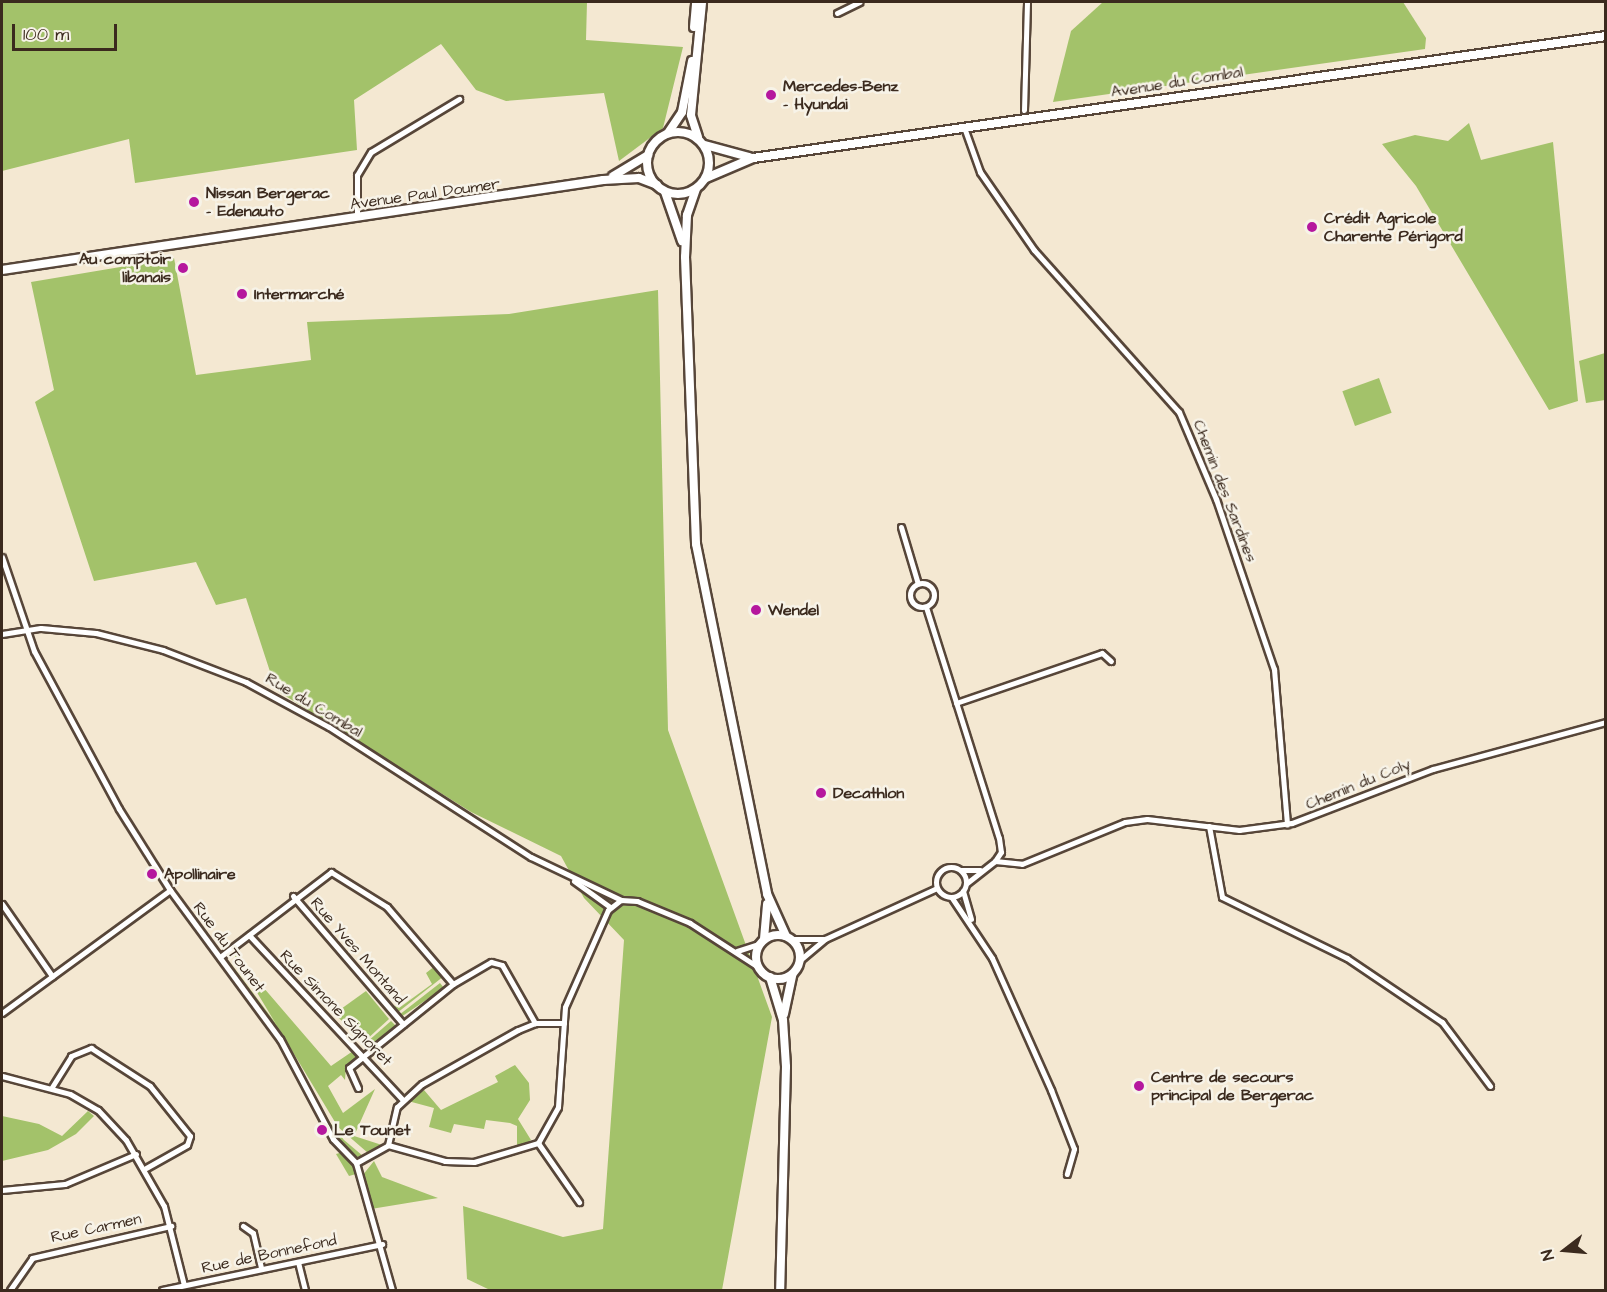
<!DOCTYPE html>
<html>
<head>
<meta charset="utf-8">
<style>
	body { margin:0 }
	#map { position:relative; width:1607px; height:1292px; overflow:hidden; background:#f4e8d2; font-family:"Architects Daughter",sans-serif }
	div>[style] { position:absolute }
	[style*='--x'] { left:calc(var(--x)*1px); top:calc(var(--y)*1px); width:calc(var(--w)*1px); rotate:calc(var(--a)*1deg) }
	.green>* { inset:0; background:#a3c26a; transform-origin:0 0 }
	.roads { filter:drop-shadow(2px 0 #574639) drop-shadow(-2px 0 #574639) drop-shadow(0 2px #574639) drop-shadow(0 -2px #574639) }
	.street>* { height:5px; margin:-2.5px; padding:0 2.5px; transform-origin:2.5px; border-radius:2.5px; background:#fff }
	.street>.ring { margin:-2.5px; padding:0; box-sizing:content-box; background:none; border:5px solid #fff; border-radius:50% }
	.secondary>* { height:8px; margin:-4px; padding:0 4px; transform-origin:4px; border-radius:4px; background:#fff }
	.primary>* { height:8px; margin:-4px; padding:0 4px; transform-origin:4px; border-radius:4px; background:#fff }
	.primary>.ring { margin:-4px; padding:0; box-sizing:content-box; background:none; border:8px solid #fff; border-radius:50% }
	.dots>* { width:16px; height:16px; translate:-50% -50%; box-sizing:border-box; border:3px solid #f7f3e8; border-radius:50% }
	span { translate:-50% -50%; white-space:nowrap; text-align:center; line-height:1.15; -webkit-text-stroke:5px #f7f3e8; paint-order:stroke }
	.street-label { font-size:16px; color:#3b2a1e }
	.poi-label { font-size:16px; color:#3b2a1e; font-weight:700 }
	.left { translate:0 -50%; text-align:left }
	.right { translate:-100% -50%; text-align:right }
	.frame { position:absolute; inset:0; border:3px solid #3b2a1e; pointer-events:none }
	.north { position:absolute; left:1535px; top:1220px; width:60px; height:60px; -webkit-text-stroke:4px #f7f3e8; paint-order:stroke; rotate:254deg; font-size:16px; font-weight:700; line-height:24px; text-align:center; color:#3b2a1e }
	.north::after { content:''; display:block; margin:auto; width:21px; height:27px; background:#3b2a1e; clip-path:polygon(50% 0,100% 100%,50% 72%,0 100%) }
	.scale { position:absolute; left:12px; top:24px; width:105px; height:27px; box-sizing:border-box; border:3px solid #3b2a1e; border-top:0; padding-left:8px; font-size:18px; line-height:21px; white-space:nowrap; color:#3b2a1e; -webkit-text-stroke:4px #f7f3e8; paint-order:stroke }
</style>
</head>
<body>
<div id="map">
	<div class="green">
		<div style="clip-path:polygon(2px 2px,587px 2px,586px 40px,683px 47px,663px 128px,619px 161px,604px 93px,506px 101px,476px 90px,441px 44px,354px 100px,357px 150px,135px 183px,129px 139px,2px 171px)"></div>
		<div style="clip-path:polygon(1103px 2px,1403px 2px,1426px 38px,1425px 49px,1053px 102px,1071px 31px)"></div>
		<div style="clip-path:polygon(1469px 123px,1481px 160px,1553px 142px,1578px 401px,1549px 410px,1416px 186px,1382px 144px,1415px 135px,1448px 141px)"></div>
		<div style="clip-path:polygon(174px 258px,196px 375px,311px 360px,307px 322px,509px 314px,658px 290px,668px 730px,772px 1017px,722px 1290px,490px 1290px,467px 1279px,463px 1206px,563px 1237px,603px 1229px,624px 940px,584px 898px,561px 856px,471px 812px,276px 690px,246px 598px,216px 605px,196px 562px,94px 581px,35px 402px,54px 390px,31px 282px)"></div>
		<div style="clip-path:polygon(1605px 353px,1605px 400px,1586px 403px,1579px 361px)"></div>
		<div style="left:1379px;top:378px;width:37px;height:39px;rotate:70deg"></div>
		<div style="clip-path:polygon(232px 951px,331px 1066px,356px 1049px,361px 1054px,346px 1067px,345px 1080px,341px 1075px,328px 1086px,343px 1113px,375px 1089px,354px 1136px,382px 1145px,368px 1153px,338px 1127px)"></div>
		<div style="clip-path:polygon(226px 957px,280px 1029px,314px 1094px,275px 1026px)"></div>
		<div style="clip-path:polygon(435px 966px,444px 976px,397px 1013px,393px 1005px,399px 1008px,432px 984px,426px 973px)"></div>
		<div style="clip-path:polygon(440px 983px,444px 988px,401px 1017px,399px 1015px)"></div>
		<div style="clip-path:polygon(366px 991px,389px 1019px,365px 1041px,334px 1014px)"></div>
		<div style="clip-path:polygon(391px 1021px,396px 1026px,372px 1046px,367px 1042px)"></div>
		<div style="clip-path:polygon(515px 1065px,529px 1083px,530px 1100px,518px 1119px,531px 1140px,517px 1148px,517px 1126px,510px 1123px,486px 1120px,484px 1129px,454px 1124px,451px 1133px,429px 1127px,434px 1108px,408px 1101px,424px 1090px,441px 1110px,498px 1082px,495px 1076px)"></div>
		<div style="clip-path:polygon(88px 1111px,94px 1116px,76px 1134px,48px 1150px,2px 1161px,2px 1116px,39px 1124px,62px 1136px)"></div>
		<div style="clip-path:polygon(323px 1114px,344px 1140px,363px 1156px,357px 1157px,333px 1135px)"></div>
		<div style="clip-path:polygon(343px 1152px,352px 1163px,356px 1174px,349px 1176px,336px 1154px)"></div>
		<div style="clip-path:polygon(374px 1161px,382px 1177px,438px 1198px,371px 1209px,362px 1176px)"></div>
	</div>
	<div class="roads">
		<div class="street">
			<div style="--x:837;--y:13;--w:25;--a:-26"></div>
			<div style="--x:1024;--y:110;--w:108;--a:-88.4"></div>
			<div style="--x:965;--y:130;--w:45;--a:70.3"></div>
			<div style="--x:980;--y:172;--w:95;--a:55.3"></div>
			<div style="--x:1034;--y:250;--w:217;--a:48.2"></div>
			<div style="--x:1179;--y:412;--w:95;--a:67"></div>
			<div style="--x:1216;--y:499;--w:180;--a:71.2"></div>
			<div style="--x:1274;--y:669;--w:156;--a:85.2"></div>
			<div style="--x:357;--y:217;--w:42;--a:-90"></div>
			<div style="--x:357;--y:175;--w:27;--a:-59"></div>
			<div style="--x:371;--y:152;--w:103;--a:-31.1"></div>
			<div style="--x:901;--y:527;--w:59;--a:73.4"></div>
			<div style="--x:2;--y:557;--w:99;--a:71.2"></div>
			<div style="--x:34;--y:651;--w:179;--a:61.7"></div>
			<div style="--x:119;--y:809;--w:96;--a:57.8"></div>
			<div style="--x:170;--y:890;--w:185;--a:53.6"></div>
			<div style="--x:280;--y:1039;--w:113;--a:62.1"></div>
			<div style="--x:333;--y:1139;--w:33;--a:46"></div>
			<div style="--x:356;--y:1163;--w:132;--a:74.2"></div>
			<div class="ring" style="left:910px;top:583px;width:19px;height:19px"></div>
			<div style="--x:926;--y:607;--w:242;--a:72.5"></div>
			<div style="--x:999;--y:838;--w:14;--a:82"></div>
			<div style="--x:1001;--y:852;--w:11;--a:124"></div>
			<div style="--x:2;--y:634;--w:39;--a:-9"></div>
			<div style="--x:41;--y:628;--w:55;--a:5.2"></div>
			<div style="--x:96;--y:633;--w:69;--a:14.2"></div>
			<div style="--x:163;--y:650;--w:89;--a:21.1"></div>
			<div style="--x:246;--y:682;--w:94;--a:28.5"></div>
			<div style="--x:329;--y:727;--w:240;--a:32.8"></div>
			<div style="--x:531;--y:857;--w:100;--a:25.5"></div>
			<div style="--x:621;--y:900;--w:16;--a:4"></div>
			<div style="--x:637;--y:901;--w:57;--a:22.5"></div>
			<div style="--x:690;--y:923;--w:81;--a:32.9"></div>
			<div style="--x:956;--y:703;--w:154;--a:-18.9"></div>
			<div style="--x:1102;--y:653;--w:12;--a:42"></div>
			<div style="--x:1209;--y:826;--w:72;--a:79.6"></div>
			<div style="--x:1222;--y:897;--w:139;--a:26"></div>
			<div style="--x:1347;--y:958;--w:115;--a:34"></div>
			<div style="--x:1442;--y:1022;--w:80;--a:53.1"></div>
			<div class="ring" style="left:936px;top:867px;width:25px;height:25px"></div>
			<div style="--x:961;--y:870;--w:19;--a:0"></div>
			<div style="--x:574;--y:881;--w:44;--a:35.8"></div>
			<div style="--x:967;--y:883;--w:36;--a:-38"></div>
			<div style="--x:995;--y:861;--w:27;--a:6"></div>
			<div style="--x:1022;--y:864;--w:111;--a:-22.2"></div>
			<div style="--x:1125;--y:822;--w:22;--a:-8"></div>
			<div style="--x:1147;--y:819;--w:93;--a:6.8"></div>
			<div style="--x:1239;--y:830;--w:53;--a:-7.5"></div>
			<div style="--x:1292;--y:823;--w:151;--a:-21"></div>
			<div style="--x:1433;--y:769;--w:179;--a:-15.2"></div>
			<div style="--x:963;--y:891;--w:29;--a:74"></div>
			<div style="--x:293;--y:896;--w:169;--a:49.3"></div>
			<div style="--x:952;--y:898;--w:72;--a:56.3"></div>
			<div style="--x:992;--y:958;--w:145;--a:65.9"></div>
			<div style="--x:1051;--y:1090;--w:63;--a:68.7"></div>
			<div style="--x:1074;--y:1149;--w:26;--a:106"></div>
			<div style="--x:2;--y:904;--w:88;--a:55.2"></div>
			<div style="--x:249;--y:935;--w:226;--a:47"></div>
			<div style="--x:792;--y:939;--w:31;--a:0"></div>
			<div style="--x:737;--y:951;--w:23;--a:-18"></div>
			<div style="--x:220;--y:957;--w:140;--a:-37.4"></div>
			<div style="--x:331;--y:872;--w:66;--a:32"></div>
			<div style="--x:387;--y:907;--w:101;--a:49.4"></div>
			<div style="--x:800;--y:960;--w:33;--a:-40"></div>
			<div style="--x:825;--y:939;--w:123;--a:-24.5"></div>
			<div style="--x:2;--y:1013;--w:208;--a:-36.2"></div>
			<div style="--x:2;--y:1076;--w:70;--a:14.8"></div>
			<div style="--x:70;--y:1094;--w:32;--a:30"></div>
			<div style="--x:98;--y:1110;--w:41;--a:47"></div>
			<div style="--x:126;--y:1140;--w:76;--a:60.1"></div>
			<div style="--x:164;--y:1206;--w:81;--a:75.8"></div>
			<div style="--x:52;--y:1087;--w:36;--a:-58"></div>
			<div style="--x:71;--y:1056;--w:22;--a:-22"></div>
			<div style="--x:91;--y:1048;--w:70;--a:32.8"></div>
			<div style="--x:150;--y:1086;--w:64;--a:51.3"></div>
			<div style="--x:190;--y:1136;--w:9;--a:108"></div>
			<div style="--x:187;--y:1145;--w:47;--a:150.7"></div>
			<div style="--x:358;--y:1088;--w:22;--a:-114"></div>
			<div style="--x:349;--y:1068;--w:134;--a:-38.9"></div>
			<div style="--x:453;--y:984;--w:44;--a:-30.1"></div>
			<div style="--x:491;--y:962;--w:11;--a:15"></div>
			<div style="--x:502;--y:965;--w:67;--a:60.4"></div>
			<div style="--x:538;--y:1143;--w:72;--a:55.2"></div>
			<div style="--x:388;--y:1145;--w:59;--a:15.7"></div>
			<div style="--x:445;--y:1161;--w:29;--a:2"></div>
			<div style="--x:474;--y:1162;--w:67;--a:-16.5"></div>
			<div style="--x:538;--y:1143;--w:41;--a:-60.9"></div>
			<div style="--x:558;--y:1107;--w:100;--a:-86"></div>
			<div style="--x:565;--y:1007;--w:106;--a:-66.1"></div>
			<div style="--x:608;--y:910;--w:16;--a:-38"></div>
			<div style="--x:356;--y:1163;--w:37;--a:-29"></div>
			<div style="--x:388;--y:1145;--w:39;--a:-77"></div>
			<div style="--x:397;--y:1107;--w:34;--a:-43"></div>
			<div style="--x:422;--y:1084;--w:110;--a:-29.4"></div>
			<div style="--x:518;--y:1030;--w:18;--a:-22"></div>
			<div style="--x:535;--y:1023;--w:29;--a:0"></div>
			<div style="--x:2;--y:1190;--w:63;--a:-5.4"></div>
			<div style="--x:65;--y:1184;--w:77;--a:-22.9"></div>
			<div style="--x:243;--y:1226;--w:12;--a:35"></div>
			<div style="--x:253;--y:1233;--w:37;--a:77"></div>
			<div style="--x:298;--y:1262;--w:29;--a:76"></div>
			<div style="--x:10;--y:1290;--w:39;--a:-55"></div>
			<div style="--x:32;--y:1258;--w:143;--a:-13"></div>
			<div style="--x:162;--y:1290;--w:225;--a:-11.8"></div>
		</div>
		<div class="secondary">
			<div style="--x:613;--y:176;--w:41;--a:-31"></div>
			<div style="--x:2;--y:270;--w:608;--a:-8.52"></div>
			<div style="--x:603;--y:180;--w:36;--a:-3"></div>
			<div style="--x:639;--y:178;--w:19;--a:21"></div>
		</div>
		<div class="primary">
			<div style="--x:694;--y:27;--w:25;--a:-85"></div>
			<div class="ring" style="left:647px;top:132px;width:54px;height:54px"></div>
			<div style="--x:668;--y:133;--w:25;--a:-56"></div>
			<div style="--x:682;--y:112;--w:52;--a:-78.9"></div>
			<div style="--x:698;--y:137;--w:23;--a:-108"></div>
			<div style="--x:691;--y:115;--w:114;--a:-84.4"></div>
			<div style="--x:705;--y:145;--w:46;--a:15.3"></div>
			<div style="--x:706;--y:178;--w:51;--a:-23.1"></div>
			<div style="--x:753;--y:158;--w:862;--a:-8.14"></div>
			<div style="--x:696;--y:189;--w:28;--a:109"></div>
			<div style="--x:687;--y:215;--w:42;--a:92.7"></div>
			<div style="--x:685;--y:257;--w:287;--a:87.8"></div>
			<div style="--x:696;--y:544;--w:357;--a:78.5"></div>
			<div style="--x:767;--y:894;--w:46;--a:65.7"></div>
			<div style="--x:665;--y:192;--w:52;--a:70.9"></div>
			<div class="ring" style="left:756px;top:935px;width:36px;height:36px"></div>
			<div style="--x:764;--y:939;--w:35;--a:-85"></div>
			<div style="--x:770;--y:977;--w:45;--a:73.2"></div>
			<div style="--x:783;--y:1020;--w:47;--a:86.3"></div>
			<div style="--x:786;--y:1067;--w:223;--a:91.5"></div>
			<div style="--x:784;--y:1014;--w:40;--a:-78"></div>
		</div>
	</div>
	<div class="dots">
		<div style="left:771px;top:95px;background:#b5179e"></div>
		<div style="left:194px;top:202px;background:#b5179e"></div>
		<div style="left:1312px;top:227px;background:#b5179e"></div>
		<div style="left:183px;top:268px;background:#b5179e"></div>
		<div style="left:242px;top:294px;background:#b5179e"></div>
		<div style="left:756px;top:610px;background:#b5179e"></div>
		<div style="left:821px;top:793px;background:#b5179e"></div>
		<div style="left:152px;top:874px;background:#b5179e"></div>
		<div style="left:1139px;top:1086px;background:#b5179e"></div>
		<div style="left:322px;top:1130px;background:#b5179e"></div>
	</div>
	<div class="street-label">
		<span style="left:1177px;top:82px;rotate:-9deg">Avenue du Combal</span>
		<span style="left:425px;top:194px;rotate:-8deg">Avenue Paul Doumer</span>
		<span style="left:1225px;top:491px;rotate:69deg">Chemin des Sardines</span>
		<span style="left:314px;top:705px;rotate:31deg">Rue du Combal</span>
		<span style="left:1358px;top:784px;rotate:-22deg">Chemin du Coly</span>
		<span style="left:229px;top:947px;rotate:53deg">Rue du Tounet</span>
		<span style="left:358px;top:951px;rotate:49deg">Rue Yves Montand</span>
		<span style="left:336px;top:1008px;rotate:46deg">Rue Simone Signoret</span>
		<span style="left:96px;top:1228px;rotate:-12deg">Rue Carmen</span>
		<span style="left:269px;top:1254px;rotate:-12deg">Rue de Bonnefond</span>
	</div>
	<div class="poi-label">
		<span class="left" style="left:783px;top:95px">Mercedes-Benz<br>- Hyundai</span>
		<span class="left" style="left:206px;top:202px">Nissan Bergerac<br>- Edenauto</span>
		<span class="left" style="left:1324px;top:227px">Crédit Agricole<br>Charente Périgord</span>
		<span class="right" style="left:171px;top:268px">Au comptoir<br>libanais</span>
		<span class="left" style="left:254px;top:294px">Intermarché</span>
		<span class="left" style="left:768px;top:610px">Wendel</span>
		<span class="left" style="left:833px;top:793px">Decathlon</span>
		<span class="left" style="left:164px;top:874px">Apollinaire</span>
		<span class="left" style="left:1151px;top:1086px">Centre de secours<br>principal de Bergerac</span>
		<span class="left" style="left:334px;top:1130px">Le Tounet</span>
	</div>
	<div class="frame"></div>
	<div class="north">N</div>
	<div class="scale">100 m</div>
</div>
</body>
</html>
